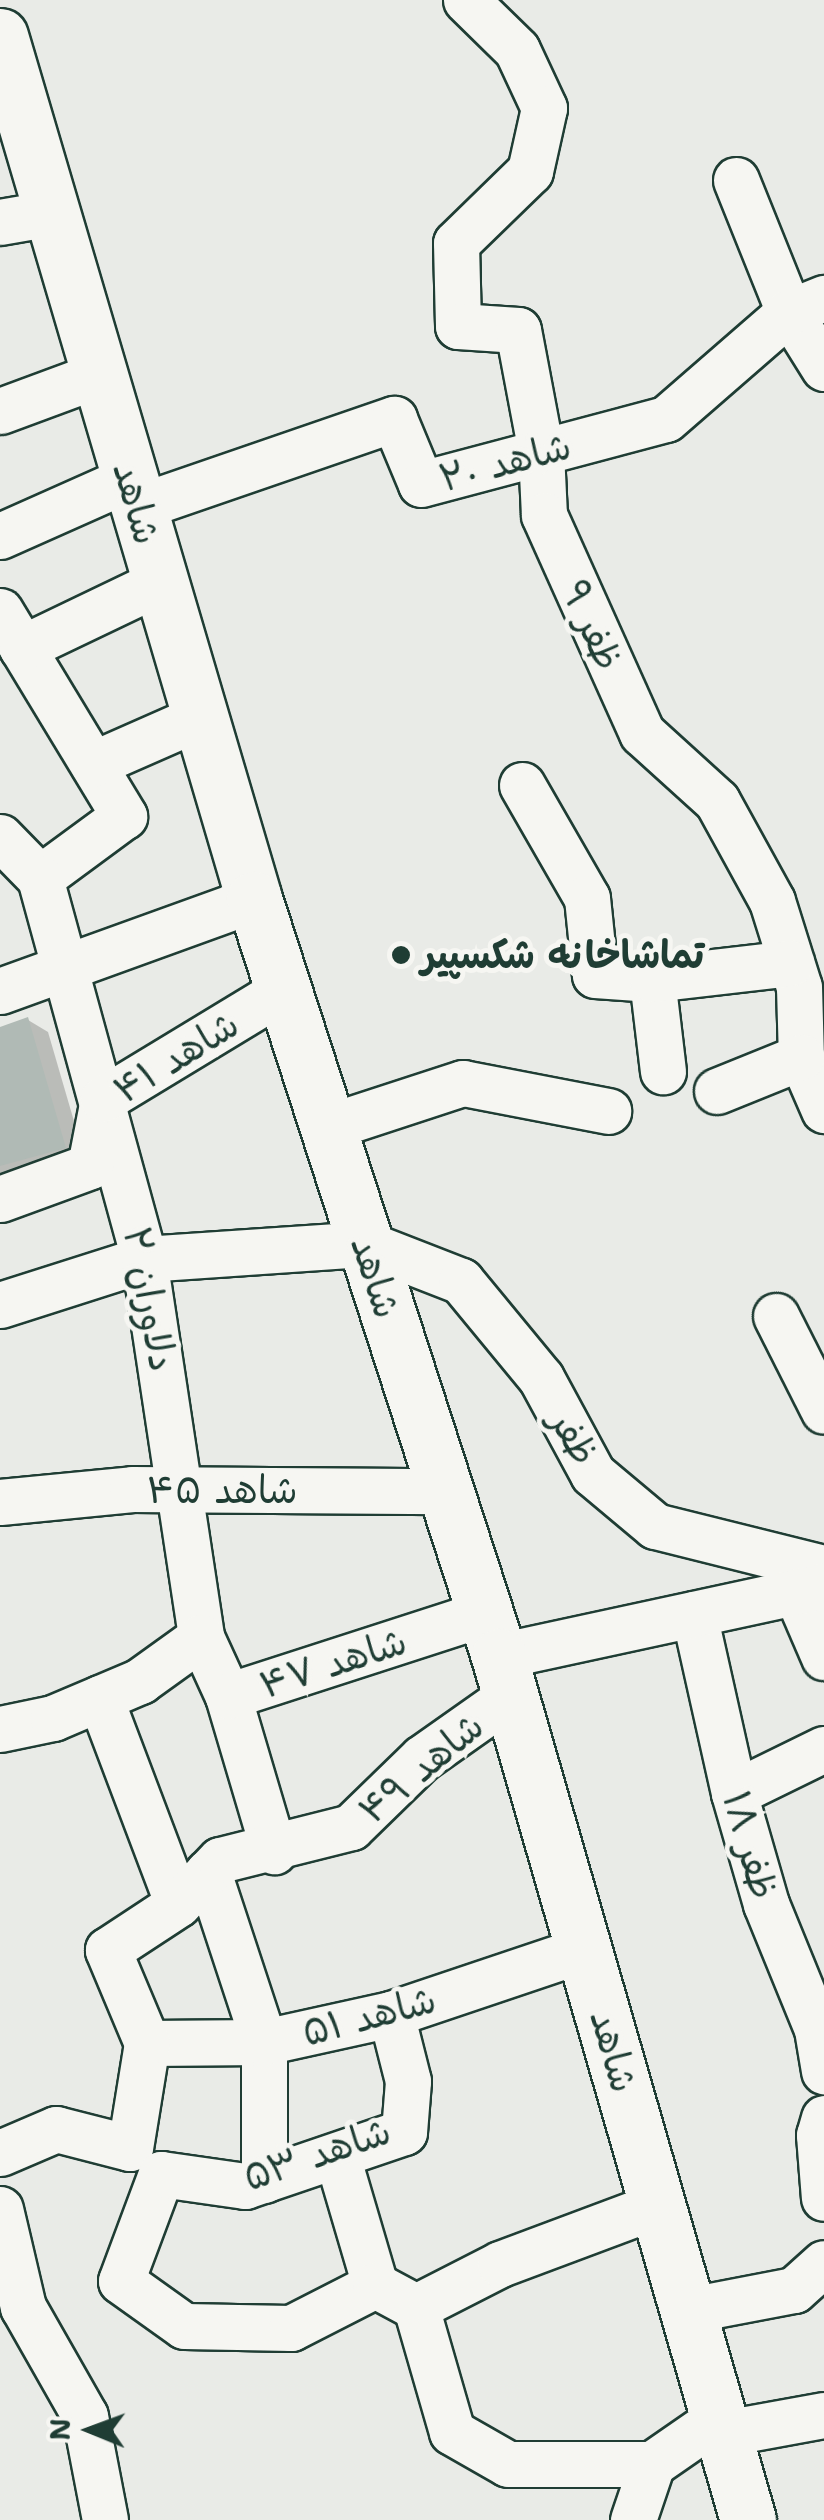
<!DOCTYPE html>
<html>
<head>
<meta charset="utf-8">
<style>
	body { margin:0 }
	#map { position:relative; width:824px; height:2520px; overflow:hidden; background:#e9ebe7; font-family:"Shantell Sans","Playpen Sans Arabic",sans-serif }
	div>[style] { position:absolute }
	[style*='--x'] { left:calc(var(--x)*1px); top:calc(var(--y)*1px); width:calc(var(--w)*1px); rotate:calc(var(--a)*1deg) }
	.shadow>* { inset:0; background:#0003 }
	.building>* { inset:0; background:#b0bab5 }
	.roads { filter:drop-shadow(2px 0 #1f3d34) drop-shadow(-2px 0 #1f3d34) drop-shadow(0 2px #1f3d34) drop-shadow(0 -2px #1f3d34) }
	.minor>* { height:45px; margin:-22.5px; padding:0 22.5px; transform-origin:22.5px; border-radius:22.5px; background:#f6f6f2 }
	.major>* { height:55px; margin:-27.5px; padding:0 27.5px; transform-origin:27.5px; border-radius:27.5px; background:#f6f6f2 }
	.dots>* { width:28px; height:28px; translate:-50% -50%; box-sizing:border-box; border:5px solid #f6f6f2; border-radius:50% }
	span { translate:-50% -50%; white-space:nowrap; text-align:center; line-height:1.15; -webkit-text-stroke:10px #f6f6f2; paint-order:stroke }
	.street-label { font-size:38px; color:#1f3d34 }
	.poi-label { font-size:38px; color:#1f3d34; font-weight:700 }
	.left { translate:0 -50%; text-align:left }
	.north { position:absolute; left:40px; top:2380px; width:100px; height:100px; -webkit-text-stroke:8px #f6f6f2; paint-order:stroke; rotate:271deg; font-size:28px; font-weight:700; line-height:40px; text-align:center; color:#1f3d34 }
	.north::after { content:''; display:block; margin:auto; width:35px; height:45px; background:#1f3d34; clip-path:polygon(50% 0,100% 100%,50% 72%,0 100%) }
</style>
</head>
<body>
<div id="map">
	<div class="shadow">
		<div style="clip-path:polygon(28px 1020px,48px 1032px,85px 1159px,0 1183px,0 1030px)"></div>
	</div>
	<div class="building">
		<div style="clip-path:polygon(28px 1017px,66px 1148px,0 1166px,0 1027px)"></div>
	</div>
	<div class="roads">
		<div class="minor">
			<div style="--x:466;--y:0;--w:71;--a:44.4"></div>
			<div style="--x:517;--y:50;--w:64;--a:65"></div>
			<div style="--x:544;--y:108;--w:65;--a:102.5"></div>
			<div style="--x:530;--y:171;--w:103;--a:135.8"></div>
			<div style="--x:456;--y:243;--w:83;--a:88.6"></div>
			<div style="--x:458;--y:326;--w:60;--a:3.8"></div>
			<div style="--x:518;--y:330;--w:124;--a:79.3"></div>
			<div style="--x:541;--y:452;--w:63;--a:87.3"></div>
			<div style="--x:544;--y:515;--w:239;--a:65.8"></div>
			<div style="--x:642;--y:733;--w:101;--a:42.2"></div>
			<div style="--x:717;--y:801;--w:114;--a:61.2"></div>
			<div style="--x:772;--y:901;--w:90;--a:72.6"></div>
			<div style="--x:799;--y:987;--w:70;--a:88.4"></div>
			<div style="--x:801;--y:1057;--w:58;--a:66.5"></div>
			<div style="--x:736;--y:180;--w:142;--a:68.1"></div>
			<div style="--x:789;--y:312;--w:66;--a:58"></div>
			<div style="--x:0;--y:222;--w:53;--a:-9.8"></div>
			<div style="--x:0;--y:411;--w:107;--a:-20.3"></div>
			<div style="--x:138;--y:507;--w:271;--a:-19"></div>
			<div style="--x:394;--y:419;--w:70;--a:67.4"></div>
			<div style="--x:421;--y:484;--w:253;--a:-14.9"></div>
			<div style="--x:666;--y:419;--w:163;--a:-41"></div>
			<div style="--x:789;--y:312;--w:38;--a:-22"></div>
			<div style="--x:0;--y:536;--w:142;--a:-24"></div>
			<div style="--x:0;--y:611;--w:240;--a:58.8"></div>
			<div style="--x:124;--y:816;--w:104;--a:143.6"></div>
			<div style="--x:22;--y:648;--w:153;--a:-25.6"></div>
			<div style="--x:93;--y:764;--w:117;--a:-23.7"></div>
			<div style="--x:522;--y:785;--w:130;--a:60.1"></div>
			<div style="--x:587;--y:898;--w:77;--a:84.1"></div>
			<div style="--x:595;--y:975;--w:57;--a:4"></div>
			<div style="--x:652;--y:979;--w:93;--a:83.2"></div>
			<div style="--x:0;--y:837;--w:57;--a:45.7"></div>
			<div style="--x:40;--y:878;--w:395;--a:74.7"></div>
			<div style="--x:144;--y:1259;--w:382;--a:81.4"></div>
			<div style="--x:652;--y:979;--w:140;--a:-6.6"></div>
			<div style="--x:0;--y:991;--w:270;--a:-19.9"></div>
			<div style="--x:717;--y:1091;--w:91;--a:-22"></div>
			<div style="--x:328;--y:1127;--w:142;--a:-18.1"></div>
			<div style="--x:463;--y:1083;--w:148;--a:10.9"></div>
			<div style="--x:0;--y:1199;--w:96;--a:-20.1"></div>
			<div style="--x:90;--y:1166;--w:68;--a:-79"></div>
			<div style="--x:103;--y:1099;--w:210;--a:-31.2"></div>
			<div style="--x:0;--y:1305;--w:151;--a:-17.7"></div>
			<div style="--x:144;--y:1259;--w:223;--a:-3.9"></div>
			<div style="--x:366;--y:1244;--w:102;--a:21.3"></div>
			<div style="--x:461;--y:1281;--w:126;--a:50.5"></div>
			<div style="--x:541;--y:1378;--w:109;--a:61.6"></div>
			<div style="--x:593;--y:1474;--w:81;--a:40"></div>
			<div style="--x:655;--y:1526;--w:174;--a:14"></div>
			<div style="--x:776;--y:1316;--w:106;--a:63.2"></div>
			<div style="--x:0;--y:1502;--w:133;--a:-5.6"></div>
			<div style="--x:132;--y:1489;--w:314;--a:0.4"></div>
			<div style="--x:796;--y:1592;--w:71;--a:66.7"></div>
			<div style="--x:694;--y:1614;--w:183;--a:77.4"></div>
			<div style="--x:734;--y:1793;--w:116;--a:73.9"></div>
			<div style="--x:766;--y:1904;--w:135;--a:67.8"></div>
			<div style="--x:817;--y:2029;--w:43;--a:80.5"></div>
			<div style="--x:499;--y:1656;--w:332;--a:-12.2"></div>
			<div style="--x:228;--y:1696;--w:162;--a:73.5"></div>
			<div style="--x:100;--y:1698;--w:220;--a:69.3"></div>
			<div style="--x:0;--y:1729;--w:54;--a:-11.7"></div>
			<div style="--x:53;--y:1718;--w:95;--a:-23"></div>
			<div style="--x:140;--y:1681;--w:75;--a:-35.8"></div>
			<div style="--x:201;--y:1637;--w:65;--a:65.4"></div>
			<div style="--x:228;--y:1696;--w:270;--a:-17.9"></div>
			<div style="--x:734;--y:1793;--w:100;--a:-26.1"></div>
			<div style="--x:208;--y:1872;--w:179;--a:71.8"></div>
			<div style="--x:264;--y:2042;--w:138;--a:90"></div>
			<div style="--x:147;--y:2043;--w:117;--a:-0.5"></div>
			<div style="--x:264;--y:2042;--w:130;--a:-12.4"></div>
			<div style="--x:391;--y:2014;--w:204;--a:-18.6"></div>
			<div style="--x:824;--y:2118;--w:18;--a:106"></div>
			<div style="--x:819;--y:2135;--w:63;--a:85.5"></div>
			<div style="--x:0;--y:2153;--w:61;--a:-23.2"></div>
			<div style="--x:56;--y:2129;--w:76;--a:14.4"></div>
			<div style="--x:130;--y:2148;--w:106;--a:-80.8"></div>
			<div style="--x:147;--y:2043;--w:101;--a:-112.8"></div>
			<div style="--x:108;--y:1950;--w:84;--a:-33.3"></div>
			<div style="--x:178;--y:1904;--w:61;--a:-46.3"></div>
			<div style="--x:220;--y:1860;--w:135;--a:-14.1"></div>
			<div style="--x:351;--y:1827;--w:99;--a:-44.2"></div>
			<div style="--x:422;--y:1758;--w:108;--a:-35.2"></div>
			<div style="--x:337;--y:2156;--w:134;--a:73.6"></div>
			<div style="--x:161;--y:2174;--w:114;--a:110.5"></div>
			<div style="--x:121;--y:2281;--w:77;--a:35.5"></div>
			<div style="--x:184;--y:2326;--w:107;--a:1.1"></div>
			<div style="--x:291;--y:2328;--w:94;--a:-27.1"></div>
			<div style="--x:375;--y:2285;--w:47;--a:28.2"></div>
			<div style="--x:416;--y:2307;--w:94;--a:-27.1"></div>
			<div style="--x:500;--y:2264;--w:169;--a:-20.5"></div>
			<div style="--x:161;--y:2174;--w:85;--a:8.1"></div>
			<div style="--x:245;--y:2186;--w:168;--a:-18.8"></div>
			<div style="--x:404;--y:2132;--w:51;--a:-85.5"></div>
			<div style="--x:408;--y:2081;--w:69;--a:-104.2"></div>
			<div style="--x:0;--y:2209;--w:101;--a:76.8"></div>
			<div style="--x:23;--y:2307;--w:125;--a:60.4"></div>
			<div style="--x:85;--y:2416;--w:106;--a:79.1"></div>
			<div style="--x:416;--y:2307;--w:130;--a:73.9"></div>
			<div style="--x:452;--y:2432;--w:64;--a:29.7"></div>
			<div style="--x:508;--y:2464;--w:144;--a:0"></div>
			<div style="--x:689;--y:2310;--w:107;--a:-10.8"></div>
			<div style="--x:794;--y:2290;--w:40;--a:-42"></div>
			<div style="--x:725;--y:2433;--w:101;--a:-10.3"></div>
			<div style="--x:633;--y:2520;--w:59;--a:-71.3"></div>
			<div style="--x:652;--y:2464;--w:83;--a:-34.7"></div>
		</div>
		<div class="major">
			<div style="--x:0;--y:36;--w:900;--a:73.6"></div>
			<div style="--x:254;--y:899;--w:796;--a:72.07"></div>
			<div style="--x:499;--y:1656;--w:899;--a:73.92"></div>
		</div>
	</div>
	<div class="dots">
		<div style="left:401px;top:955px;background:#1f3d34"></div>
	</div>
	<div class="street-label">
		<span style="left:505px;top:462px;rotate:-15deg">شاهد ۲۰</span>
		<span style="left:137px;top:503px;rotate:74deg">شاهد</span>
		<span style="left:592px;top:625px;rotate:66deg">ظفر ۹</span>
		<span style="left:176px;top:1057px;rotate:-32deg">شاهد ۴۱</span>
		<span style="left:376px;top:1277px;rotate:72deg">شاهد</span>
		<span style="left:150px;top:1299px;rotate:79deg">دلاوران ۲</span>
		<span style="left:574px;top:1437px;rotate:60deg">ظفر</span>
		<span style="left:222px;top:1490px">شاهد ۴۵</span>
		<span style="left:333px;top:1663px;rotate:-18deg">شاهد ۴۷</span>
		<span style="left:421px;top:1768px;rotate:-40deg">شاهد ۴۹</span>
		<span style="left:750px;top:1845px;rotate:74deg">ظفر ۱۸</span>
		<span style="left:369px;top:2016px;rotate:-15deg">شاهد ۵۱</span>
		<span style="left:614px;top:2051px;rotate:74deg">شاهد</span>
		<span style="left:317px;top:2154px;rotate:-19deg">شاهد ۵۳</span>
	</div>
	<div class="poi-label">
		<span class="left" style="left:421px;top:955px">تماشاخانه شکسپیر</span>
	</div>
	<div class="north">N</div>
</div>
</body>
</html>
